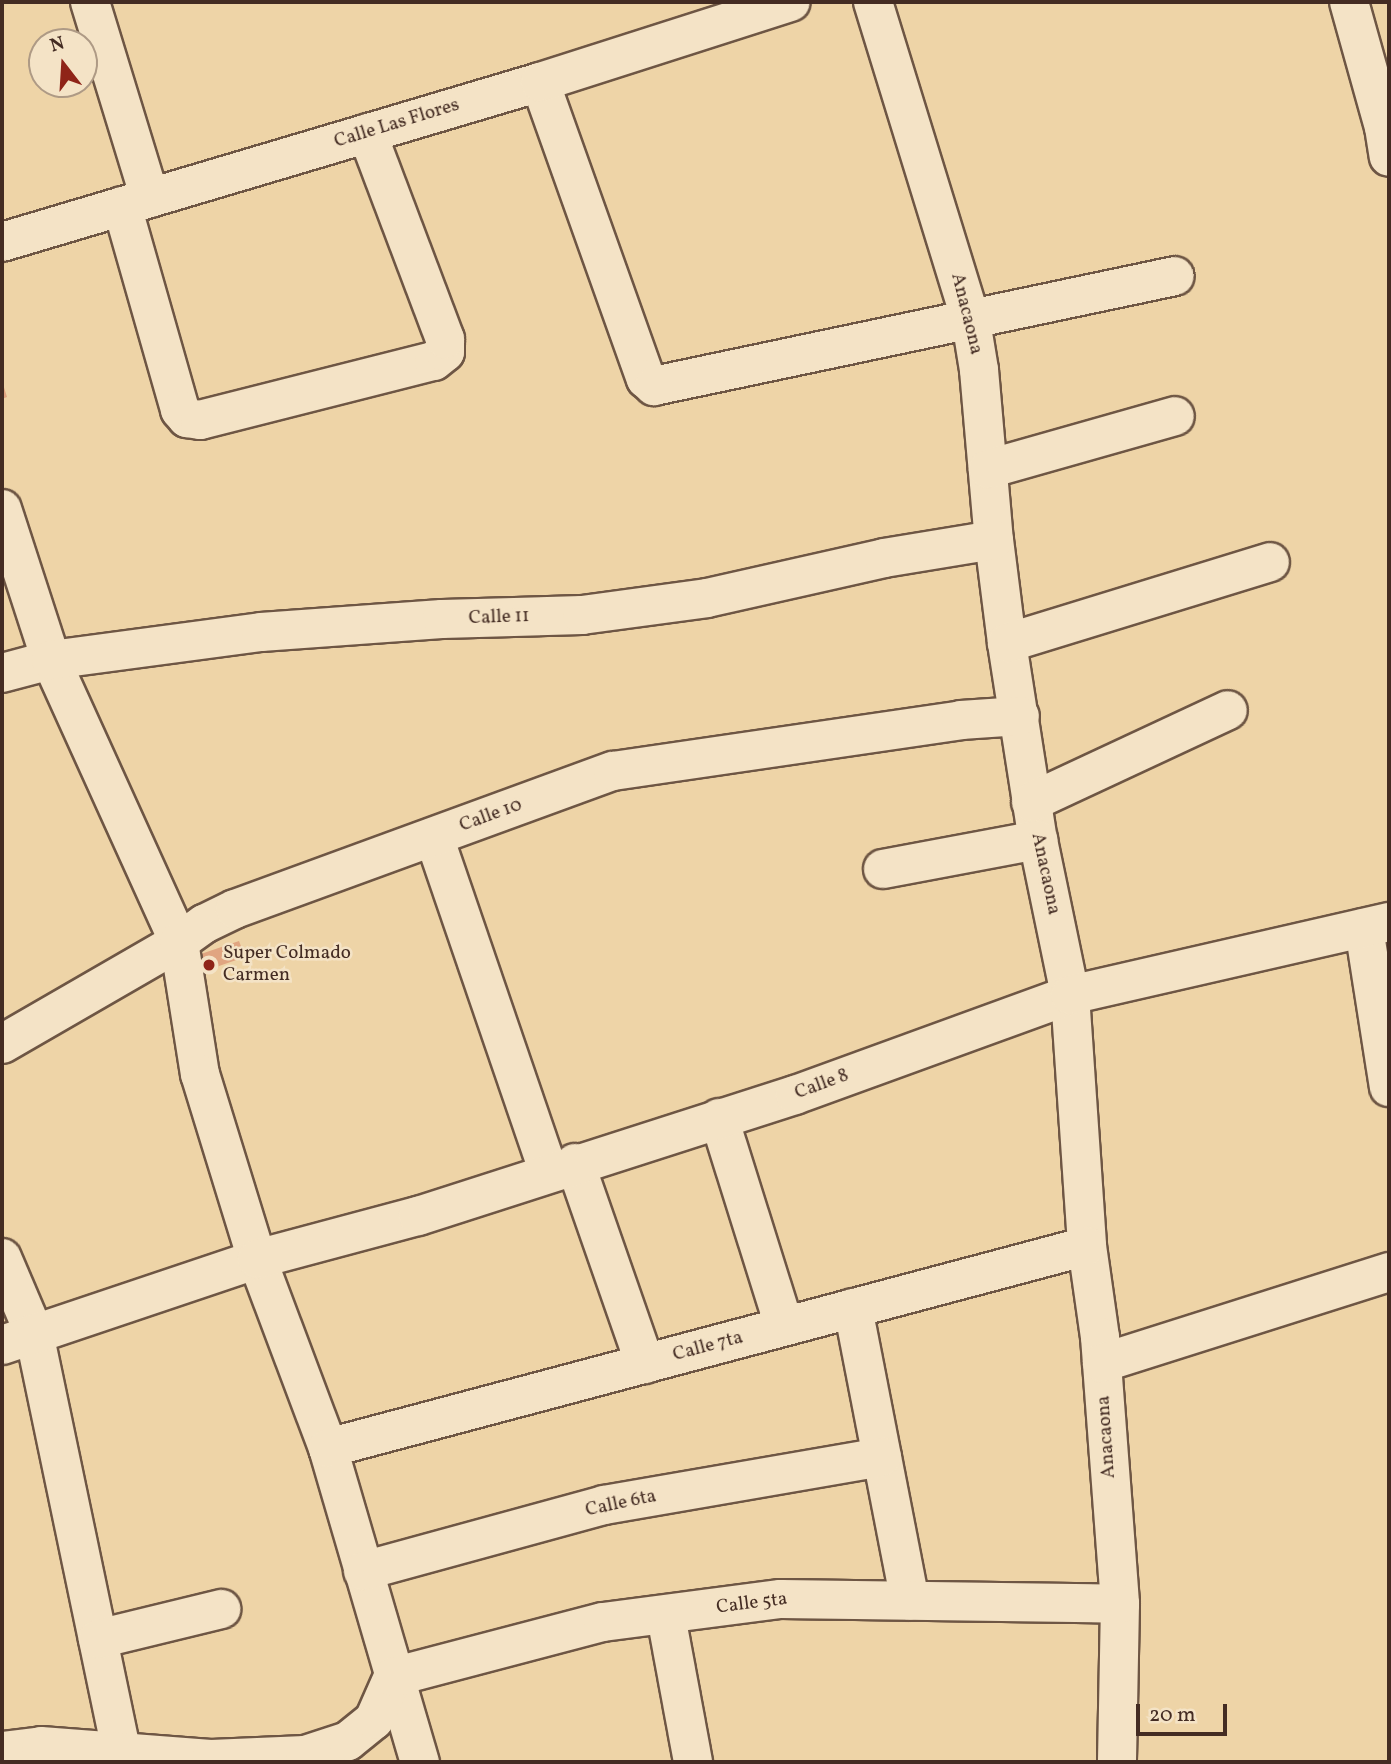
<!DOCTYPE html>
<html>
<head>
<meta charset="utf-8">
<style>
	body { margin:0 }
	#map { position:relative; width:1391px; height:1764px; overflow:hidden; background:#eed4a7; font-family:Vollkorn,serif }
	div>[style] { position:absolute }
	[style*='--x'] { left:calc(var(--x)*1px); top:calc(var(--y)*1px); width:calc(var(--w)*1px); rotate:calc(var(--a)*1deg) }
	.building>* { inset:0; background:#e0a581 }
	.roads { filter:drop-shadow(2px 0 #6e5644) drop-shadow(-2px 0 #6e5644) drop-shadow(0 2px #6e5644) drop-shadow(0 -2px #6e5644) }
	.minor>* { height:38px; margin:-19px; padding:0 19px; transform-origin:19px; border-radius:19px; background:#f4e3c6 }
	.dots>* { width:19px; height:19px; translate:-50% -50%; box-sizing:border-box; border:4px solid #f4e3c6; border-radius:50% }
	span { translate:-50% -50%; white-space:nowrap; text-align:center; line-height:1.15; -webkit-text-stroke:5px #f4e3c6; paint-order:stroke }
	.street-label { font-size:19px; color:#442c23 }
	.poi-label { font-size:19px; color:#442c23 }
	.left { translate:0 -50%; text-align:left }
	.frame { position:absolute; inset:0; border:4px solid #442c23; pointer-events:none }
	.north { position:absolute; left:28px; top:28px; width:70px; height:70px; box-sizing:border-box; background:#f4e3c6; border:2px solid #ae9a85; border-radius:50%; rotate:343deg; font-size:19px; font-weight:700; line-height:28px; text-align:center; color:#442c23 }
	.north::after { content:''; display:block; margin:auto; width:24px; height:32px; background:#8f2418; clip-path:polygon(50% 0,100% 100%,50% 72%,0 100%) }
	.scale { position:absolute; left:1136px; top:1704px; width:91px; height:32px; box-sizing:border-box; border:4px solid #442c23; border-top:0; padding-left:9px; font-size:21px; line-height:24px; white-space:nowrap; color:#442c23; -webkit-text-stroke:5px #f4e3c6; paint-order:stroke }
</style>
</head>
<body>
<div id="map">
	<div class="building">
		<div style="clip-path:polygon(2px 381px,7px 397px,2px 399px)"></div>
		<div style="clip-path:polygon(239px 941px,245px 957px,196px 974px,198px 955px)"></div>
	</div>
	<div class="roads">
		<div class="minor">
			<div style="--x:90;--y:2;--w:205;--a:73"></div>
			<div style="--x:873;--y:2;--w:334;--a:72.9"></div>
			<div style="--x:971;--y:321;--w:50;--a:80.7"></div>
			<div style="--x:979;--y:370;--w:171;--a:85"></div>
			<div style="--x:994;--y:540;--w:104;--a:82.8"></div>
			<div style="--x:1007;--y:643;--w:199;--a:81.1"></div>
			<div style="--x:1038;--y:840;--w:158;--a:78.3"></div>
			<div style="--x:1070;--y:995;--w:252;--a:86.1"></div>
			<div style="--x:1087;--y:1246;--w:92;--a:81.9"></div>
			<div style="--x:1100;--y:1337;--w:268;--a:85.7"></div>
			<div style="--x:1120;--y:1604;--w:158;--a:91.1"></div>
			<div style="--x:1349;--y:2;--w:130;--a:74.4"></div>
			<div style="--x:1384;--y:127;--w:30;--a:81"></div>
			<div style="--x:540;--y:82;--w:315;--a:70.4"></div>
			<div style="--x:646;--y:379;--w:11;--a:41"></div>
			<div style="--x:654;--y:386;--w:532;--a:-11.92"></div>
			<div style="--x:122;--y:206;--w:212;--a:74.1"></div>
			<div style="--x:180;--y:410;--w:11;--a:49"></div>
			<div style="--x:187;--y:418;--w:13;--a:9"></div>
			<div style="--x:200;--y:420;--w:241;--a:-14.2"></div>
			<div style="--x:434;--y:361;--w:14;--a:-39"></div>
			<div style="--x:445;--y:352;--w:13;--a:-90"></div>
			<div style="--x:445;--y:339;--w:220;--a:-110.7"></div>
			<div style="--x:2;--y:242;--w:561;--a:-16.56"></div>
			<div style="--x:540;--y:82;--w:263;--a:-17.7"></div>
			<div style="--x:988;--y:469;--w:194;--a:-15.8"></div>
			<div style="--x:2;--y:509;--w:159;--a:72"></div>
			<div style="--x:51;--y:660;--w:310;--a:65.6"></div>
			<div style="--x:179;--y:942;--w:134;--a:81"></div>
			<div style="--x:200;--y:1074;--w:194;--a:72.9"></div>
			<div style="--x:257;--y:1259;--w:202;--a:69.4"></div>
			<div style="--x:328;--y:1448;--w:327;--a:73.7"></div>
			<div style="--x:1007;--y:643;--w:275;--a:-17.1"></div>
			<div style="--x:2;--y:673;--w:51;--a:-14.9"></div>
			<div style="--x:51;--y:660;--w:212;--a:-7.6"></div>
			<div style="--x:261;--y:632;--w:181;--a:-4.1"></div>
			<div style="--x:442;--y:619;--w:140;--a:-1.6"></div>
			<div style="--x:582;--y:615;--w:126;--a:-7.7"></div>
			<div style="--x:707;--y:598;--w:181;--a:-12.7"></div>
			<div style="--x:884;--y:558;--w:111;--a:-9.3"></div>
			<div style="--x:1031;--y:802;--w:217;--a:-25"></div>
			<div style="--x:434;--y:837;--w:355;--a:71.1"></div>
			<div style="--x:883;--y:869;--w:158;--a:-10.6"></div>
			<div style="--x:1364;--y:928;--w:161;--a:81.1"></div>
			<div style="--x:2;--y:1044;--w:204;--a:-30"></div>
			<div style="--x:179;--y:942;--w:31;--a:-36"></div>
			<div style="--x:204;--y:924;--w:34;--a:-26"></div>
			<div style="--x:235;--y:909;--w:402;--a:-20.1"></div>
			<div style="--x:613;--y:771;--w:352;--a:-8.3"></div>
			<div style="--x:961;--y:720;--w:59;--a:-3.9"></div>
			<div style="--x:719;--y:1118;--w:218;--a:72.6"></div>
			<div style="--x:575;--y:1163;--w:213;--a:70.8"></div>
			<div style="--x:2;--y:1258;--w:82;--a:66.9"></div>
			<div style="--x:34;--y:1333;--w:429;--a:78.2"></div>
			<div style="--x:853;--y:1308;--w:298;--a:79"></div>
			<div style="--x:2;--y:1345;--w:269;--a:-18.6"></div>
			<div style="--x:257;--y:1259;--w:167;--a:-15"></div>
			<div style="--x:418;--y:1216;--w:396;--a:-17.8"></div>
			<div style="--x:795;--y:1095;--w:293;--a:-20"></div>
			<div style="--x:1070;--y:995;--w:327;--a:-12.9"></div>
			<div style="--x:1102;--y:1363;--w:301;--a:-17.6"></div>
			<div style="--x:328;--y:1448;--w:785;--a:-14.9"></div>
			<div style="--x:363;--y:1571;--w:250;--a:-15.3"></div>
			<div style="--x:604;--y:1505;--w:282;--a:-9.8"></div>
			<div style="--x:666;--y:1616;--w:148;--a:79.5"></div>
			<div style="--x:98;--y:1639;--w:127;--a:-13.7"></div>
			<div style="--x:2;--y:1751;--w:39;--a:-7"></div>
			<div style="--x:41;--y:1746;--w:170;--a:4.4"></div>
			<div style="--x:211;--y:1759;--w:94;--a:-2.4"></div>
			<div style="--x:305;--y:1755;--w:45;--a:-18"></div>
			<div style="--x:348;--y:1741;--w:33;--a:-39"></div>
			<div style="--x:374;--y:1720;--w:47;--a:-66.2"></div>
			<div style="--x:393;--y:1677;--w:217;--a:-14.7"></div>
			<div style="--x:603;--y:1622;--w:179;--a:-7.4"></div>
			<div style="--x:781;--y:1599;--w:339;--a:0.8"></div>
		</div>
	</div>
	<div class="dots">
		<div style="left:209px;top:965px;background:#8f2418"></div>
	</div>
	<div class="street-label">
		<span style="left:397px;top:124px;rotate:-17deg">Calle Las Flores</span>
		<span style="left:966px;top:314px;rotate:76deg">Anacaona</span>
		<span style="left:499px;top:618px;rotate:-2deg">Calle 11</span>
		<span style="left:491px;top:816px;rotate:-20deg">Calle 10</span>
		<span style="left:1045px;top:874px;rotate:78deg">Anacaona</span>
		<span style="left:822px;top:1085px;rotate:-20deg">Calle 8</span>
		<span style="left:708px;top:1347px;rotate:-15deg">Calle 7ta</span>
		<span style="left:1107px;top:1437px;rotate:-94deg">Anacaona</span>
		<span style="left:621px;top:1504px;rotate:-12deg">Calle 6ta</span>
		<span style="left:752px;top:1604px;rotate:-7deg">Calle 5ta</span>
	</div>
	<div class="poi-label">
		<span class="left" style="left:223px;top:965px">Super Colmado<br>Carmen</span>
	</div>
	<div class="frame"></div>
	<div class="north">N</div>
	<div class="scale">20 m</div>
</div>
</body>
</html>
